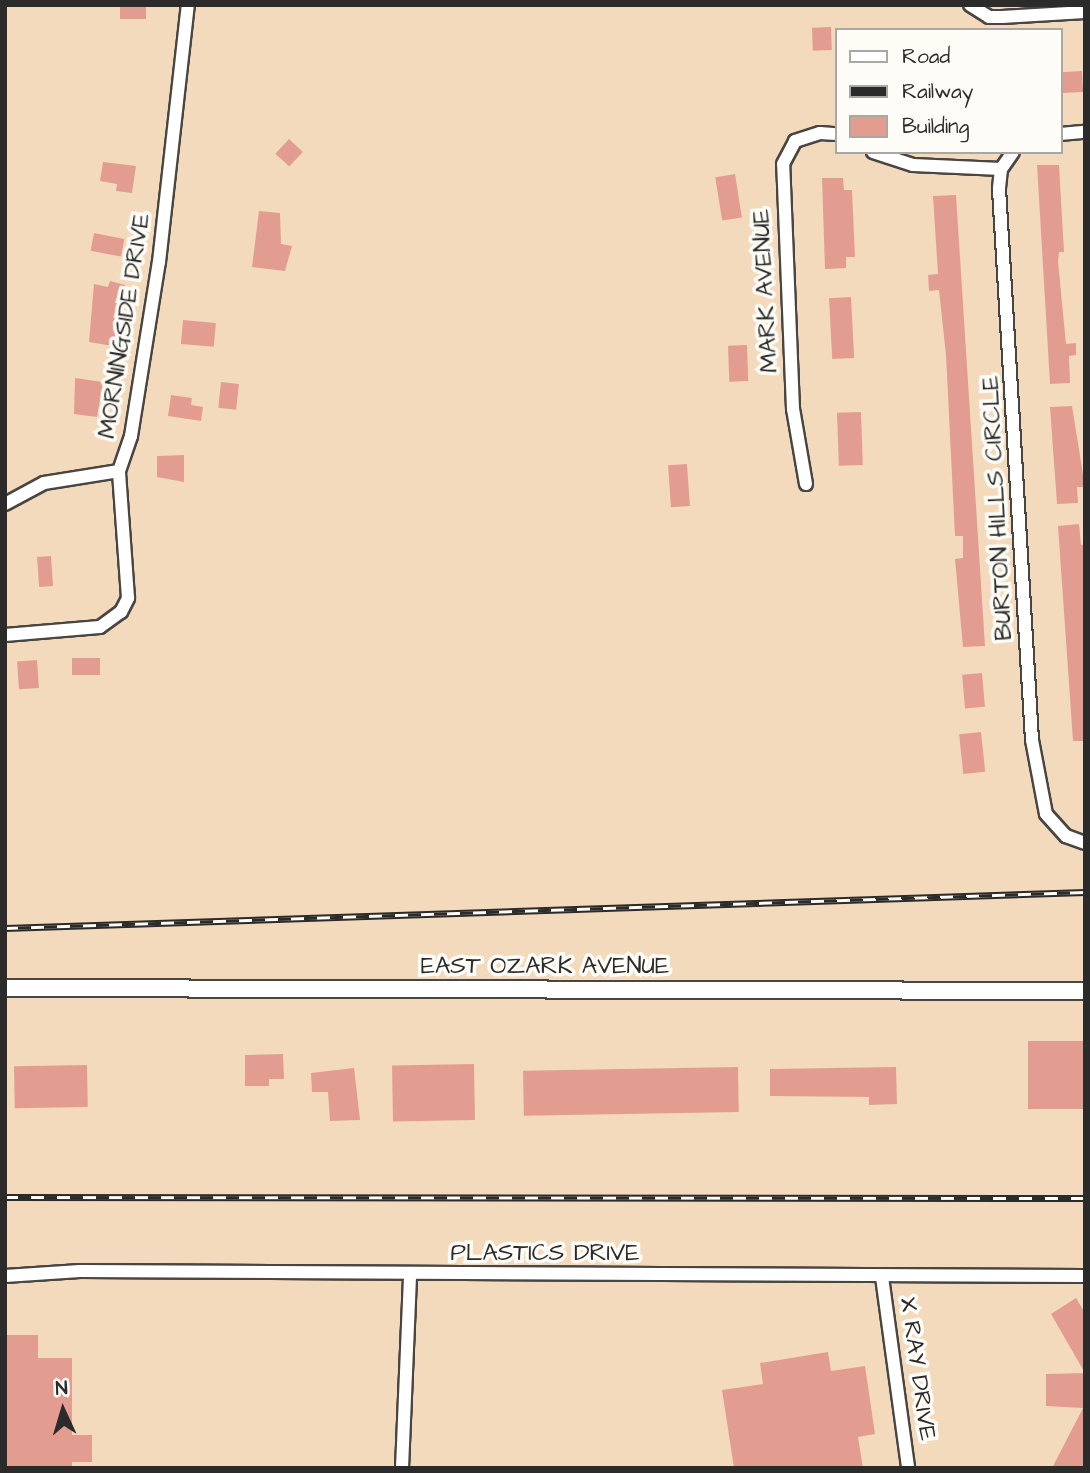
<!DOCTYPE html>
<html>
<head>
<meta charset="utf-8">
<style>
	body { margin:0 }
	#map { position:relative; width:1090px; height:1473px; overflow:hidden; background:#f4dabc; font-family:"Architects Daughter",sans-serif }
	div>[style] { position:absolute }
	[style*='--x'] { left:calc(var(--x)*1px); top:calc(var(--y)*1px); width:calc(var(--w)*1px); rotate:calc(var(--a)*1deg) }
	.building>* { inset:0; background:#e39d90; transform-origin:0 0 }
	.roads { filter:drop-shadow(2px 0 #494541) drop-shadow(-2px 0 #494541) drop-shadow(0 2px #494541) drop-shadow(0 -2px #494541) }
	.street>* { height:12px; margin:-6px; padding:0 6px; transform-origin:6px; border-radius:6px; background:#fff }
	.secondary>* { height:16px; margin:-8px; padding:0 8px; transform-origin:8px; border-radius:8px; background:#fff }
	.rail>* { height:7px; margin-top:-3.5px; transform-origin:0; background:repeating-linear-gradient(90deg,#fdfcf7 0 13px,#2b2b2b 0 26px); box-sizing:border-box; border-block:2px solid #2b2b2b }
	span { translate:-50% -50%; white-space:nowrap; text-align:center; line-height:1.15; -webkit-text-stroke:7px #fdfcf7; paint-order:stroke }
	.street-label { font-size:24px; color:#2b2b2b }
	.frame { position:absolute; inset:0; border:7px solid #2b2b2b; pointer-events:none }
	.legend { position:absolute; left:835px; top:28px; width:228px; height:126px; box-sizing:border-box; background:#fdfcf7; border:2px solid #a9a8a5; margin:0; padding:9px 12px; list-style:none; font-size:21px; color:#2b2b2b }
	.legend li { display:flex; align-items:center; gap:14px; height:35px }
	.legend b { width:35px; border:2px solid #a9a8a5 }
	.north { position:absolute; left:28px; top:1375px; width:70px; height:70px; -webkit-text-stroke:5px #fdfcf7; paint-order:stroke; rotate:356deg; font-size:19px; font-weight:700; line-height:28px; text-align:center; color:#2b2b2b }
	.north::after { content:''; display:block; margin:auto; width:24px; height:32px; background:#2b2b2b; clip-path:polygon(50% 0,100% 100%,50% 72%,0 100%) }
</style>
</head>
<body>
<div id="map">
	<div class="building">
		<div style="left:120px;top:5px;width:26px;height:14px"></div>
		<div style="left:831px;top:27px;width:23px;height:19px;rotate:88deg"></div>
		<div style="left:1082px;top:71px;width:21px;height:22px;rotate:87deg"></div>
		<div style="left:289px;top:139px;width:19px;height:20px;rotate:43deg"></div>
		<div style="clip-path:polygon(103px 162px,136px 166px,132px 193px,116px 191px,117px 184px,100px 181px)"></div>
		<div style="clip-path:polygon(1037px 165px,1059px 165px,1064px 252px,1059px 252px,1058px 261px,1066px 344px,1076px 343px,1076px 355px,1069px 356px,1070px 383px,1050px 384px)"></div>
		<div style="left:735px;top:174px;width:44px;height:20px;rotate:81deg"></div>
		<div style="clip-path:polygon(822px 178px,843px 178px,844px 190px,852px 190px,855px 257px,846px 257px,846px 268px,825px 269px)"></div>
		<div style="clip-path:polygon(956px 195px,985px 646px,963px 647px,955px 559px,963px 558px,963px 536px,955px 536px,946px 355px,939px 290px,929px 291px,928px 275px,938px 274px,933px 196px)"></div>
		<div style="clip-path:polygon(259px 211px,280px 213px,281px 244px,292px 246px,285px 271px,252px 267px)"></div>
		<div style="left:94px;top:233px;width:31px;height:18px;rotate:11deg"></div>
		<div style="clip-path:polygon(110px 281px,125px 285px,113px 346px,89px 342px,94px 284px,108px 287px)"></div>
		<div style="left:851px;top:297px;width:61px;height:22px;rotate:87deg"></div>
		<div style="left:183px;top:320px;width:33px;height:24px;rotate:5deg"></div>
		<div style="left:747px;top:345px;width:36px;height:19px;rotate:88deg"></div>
		<div style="clip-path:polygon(75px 378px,103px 382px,97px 417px,74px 414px)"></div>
		<div style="left:221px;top:382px;width:18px;height:26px;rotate:6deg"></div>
		<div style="clip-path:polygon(171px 395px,192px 398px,191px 405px,203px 407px,201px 421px,168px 416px)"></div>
		<div style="clip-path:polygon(1072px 406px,1085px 487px,1077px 487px,1078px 503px,1057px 504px,1050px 407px)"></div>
		<div style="left:861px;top:412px;width:53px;height:24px;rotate:88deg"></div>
		<div style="clip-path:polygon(184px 455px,184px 482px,157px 477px,157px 456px)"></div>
		<div style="left:687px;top:464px;width:42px;height:19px;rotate:86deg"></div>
		<div style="clip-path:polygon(1079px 524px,1081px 545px,1085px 544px,1085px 741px,1073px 741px,1058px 526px)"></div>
		<div style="left:51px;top:556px;width:30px;height:14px;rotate:86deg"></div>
		<div style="left:100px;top:658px;width:17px;height:28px;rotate:90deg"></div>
		<div style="left:37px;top:660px;width:28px;height:20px;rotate:86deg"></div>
		<div style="left:982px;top:673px;width:34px;height:20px;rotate:85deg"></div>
		<div style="left:981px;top:732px;width:40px;height:22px;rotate:84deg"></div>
		<div style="left:1085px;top:1041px;width:68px;height:57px;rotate:90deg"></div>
		<div style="clip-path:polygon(283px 1054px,284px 1079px,269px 1079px,269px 1086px,245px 1086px,245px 1055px)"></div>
		<div style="left:474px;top:1064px;width:56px;height:82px;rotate:89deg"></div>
		<div style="left:87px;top:1065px;width:42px;height:73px;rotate:89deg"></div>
		<div style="left:738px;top:1067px;width:45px;height:215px;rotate:89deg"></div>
		<div style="clip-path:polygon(896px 1067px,897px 1104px,869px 1105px,869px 1097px,770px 1096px,770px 1069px)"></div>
		<div style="clip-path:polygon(354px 1068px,360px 1120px,330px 1121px,328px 1092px,312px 1092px,311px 1073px)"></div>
		<div style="clip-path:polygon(1076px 1298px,1085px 1313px,1085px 1468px,1052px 1468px,1083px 1408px,1046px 1406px,1046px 1374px,1085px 1373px,1051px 1314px)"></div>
		<div style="clip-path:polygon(5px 1335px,38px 1335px,38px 1358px,72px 1358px,72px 1435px,92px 1435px,92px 1462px,72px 1462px,72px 1468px,5px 1468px)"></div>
		<div style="clip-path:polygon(828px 1352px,831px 1371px,865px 1366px,875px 1434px,858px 1437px,863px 1468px,734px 1468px,722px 1390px,763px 1384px,760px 1363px)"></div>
	</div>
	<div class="roads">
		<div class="street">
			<div style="--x:970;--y:5;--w:22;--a:32"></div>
			<div style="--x:989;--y:17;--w:13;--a:0"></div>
			<div style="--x:1002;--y:17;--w:83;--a:-3.4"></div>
			<div style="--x:1060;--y:134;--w:25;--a:-5"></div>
			<div style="--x:873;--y:152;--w:42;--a:18"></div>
			<div style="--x:913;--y:165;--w:88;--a:2.6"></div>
			<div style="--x:1013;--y:152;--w:21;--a:125"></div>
			<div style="--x:1001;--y:169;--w:20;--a:96"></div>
			<div style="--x:999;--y:189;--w:552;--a:86.57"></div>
			<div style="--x:1032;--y:740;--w:75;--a:79.3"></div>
			<div style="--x:1046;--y:814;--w:30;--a:48"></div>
			<div style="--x:1066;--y:836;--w:20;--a:20"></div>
			<div style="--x:806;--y:484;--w:76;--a:-99.8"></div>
			<div style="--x:793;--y:409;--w:245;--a:-92.3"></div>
			<div style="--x:783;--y:164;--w:26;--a:-62"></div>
			<div style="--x:795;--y:141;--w:26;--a:-18"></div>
			<div style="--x:820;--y:133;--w:16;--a:4"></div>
			<div style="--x:5;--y:504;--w:44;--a:-28.3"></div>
			<div style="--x:44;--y:483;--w:76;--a:-9.1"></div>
			<div style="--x:5;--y:635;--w:95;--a:-4.8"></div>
			<div style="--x:100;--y:627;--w:26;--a:-36"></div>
			<div style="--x:121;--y:612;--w:16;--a:-63"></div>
			<div style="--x:128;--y:598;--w:127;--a:-94.1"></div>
			<div style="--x:119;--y:471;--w:37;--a:-71"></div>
			<div style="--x:131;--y:436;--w:176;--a:-80.9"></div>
			<div style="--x:159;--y:262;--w:259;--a:-83.6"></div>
			<div style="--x:5;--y:1276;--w:75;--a:-3.8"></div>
			<div style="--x:80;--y:1271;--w:1005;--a:0.29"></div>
			<div style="--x:882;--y:1277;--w:193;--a:82.2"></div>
			<div style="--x:402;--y:1468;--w:193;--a:-87.6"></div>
		</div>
		<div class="secondary">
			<div style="--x:5;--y:988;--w:1080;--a:0.16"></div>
		</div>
	</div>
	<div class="rail">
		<div style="--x:5;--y:928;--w:1081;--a:-1.91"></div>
		<div style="--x:5;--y:1197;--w:1080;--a:0.05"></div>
	</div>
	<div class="street-label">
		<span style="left:766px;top:291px;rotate:-93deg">MARK AVENUE</span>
		<span style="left:125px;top:326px;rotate:-81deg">MORNINGSIDE DRIVE</span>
		<span style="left:998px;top:508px;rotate:-93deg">BURTON HILLS CIRCLE</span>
		<span style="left:545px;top:967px">EAST OZARK AVENUE</span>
		<span style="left:545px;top:1254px">PLASTICS DRIVE</span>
		<span style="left:917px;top:1369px;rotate:82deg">X RAY DRIVE</span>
	</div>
	<div class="frame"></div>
	<ul class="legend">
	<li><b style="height:9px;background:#fff"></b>Road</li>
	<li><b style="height:9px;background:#2b2b2b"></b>Railway</li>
	<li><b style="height:19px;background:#e39d90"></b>Building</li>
	</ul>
	<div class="north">N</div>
</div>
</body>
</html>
